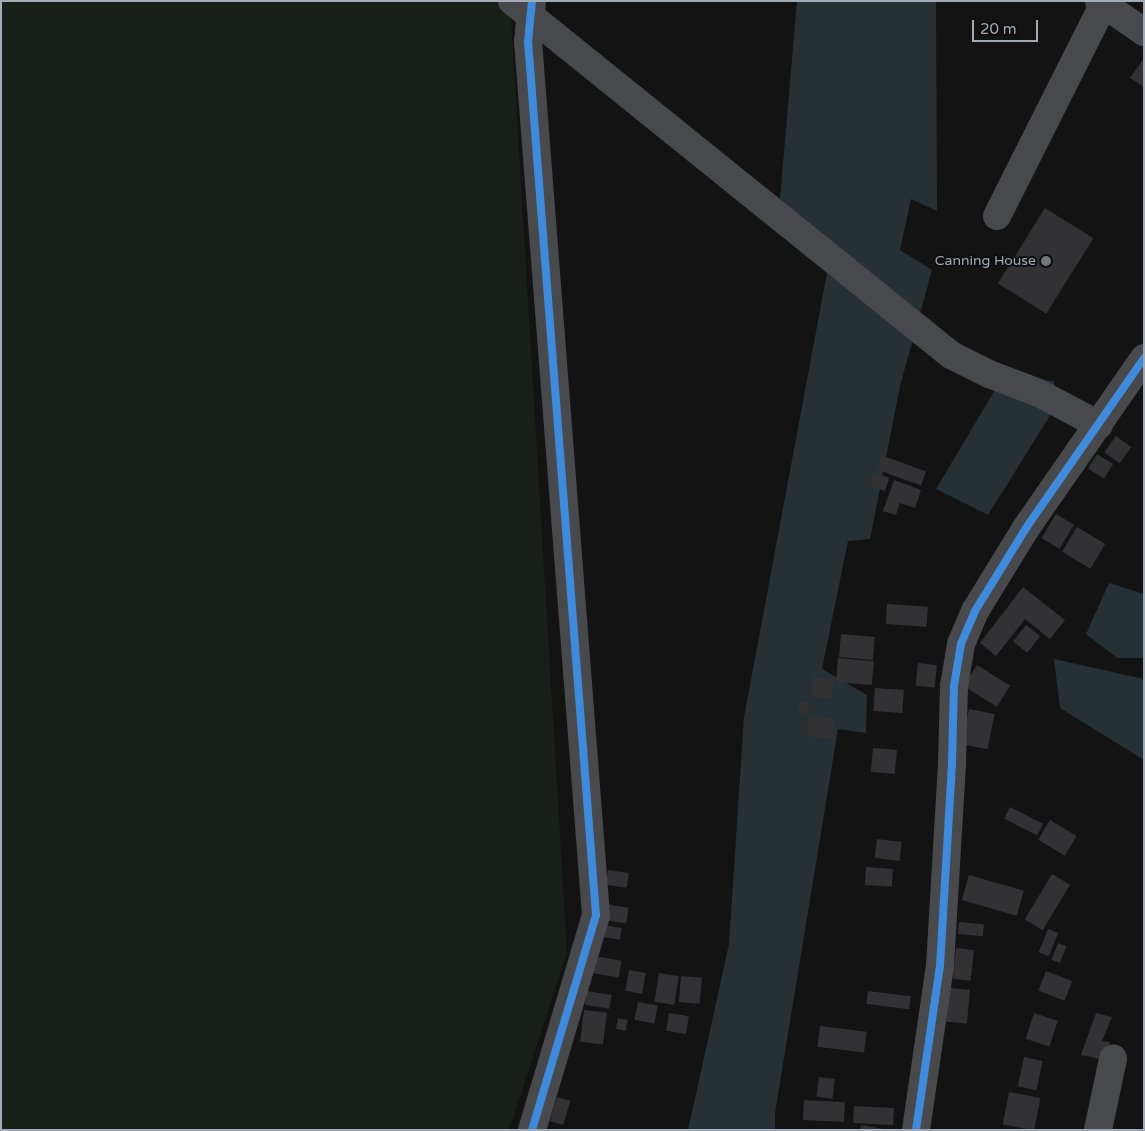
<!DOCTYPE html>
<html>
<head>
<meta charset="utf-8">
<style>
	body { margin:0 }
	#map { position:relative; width:1145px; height:1131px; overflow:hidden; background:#131313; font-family:"Varela Round",sans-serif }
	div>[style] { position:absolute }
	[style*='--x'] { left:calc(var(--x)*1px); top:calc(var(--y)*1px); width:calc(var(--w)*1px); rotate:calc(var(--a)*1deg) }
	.green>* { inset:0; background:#192019 }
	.water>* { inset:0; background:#263035 }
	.building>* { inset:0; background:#323234; transform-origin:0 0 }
	.minor>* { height:28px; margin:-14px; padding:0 14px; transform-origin:14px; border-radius:14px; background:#47494c }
	.cycleway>* { height:8px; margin:-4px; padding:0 4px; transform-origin:4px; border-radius:4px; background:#408adc }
	.dots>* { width:14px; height:14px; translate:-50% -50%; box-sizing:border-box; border:2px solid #0d0d0f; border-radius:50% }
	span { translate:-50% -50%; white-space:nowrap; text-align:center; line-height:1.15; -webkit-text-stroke:4px #0d0d0f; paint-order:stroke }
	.poi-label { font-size:14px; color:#a2abb5 }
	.right { translate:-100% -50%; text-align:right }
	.frame { position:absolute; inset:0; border:2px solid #a2abb5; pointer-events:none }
	.scale { position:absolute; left:972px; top:20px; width:66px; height:22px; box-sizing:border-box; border:2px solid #a2abb5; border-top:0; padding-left:6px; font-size:15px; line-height:18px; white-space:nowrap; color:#a2abb5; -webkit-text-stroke:4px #0d0d0f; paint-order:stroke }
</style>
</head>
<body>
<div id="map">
	<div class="green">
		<div style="clip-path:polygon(1px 1px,510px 1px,567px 953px,509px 1130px,1px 1130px)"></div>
	</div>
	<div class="water">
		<div style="clip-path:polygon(797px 1px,936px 1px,937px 211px,911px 199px,900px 250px,932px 270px,900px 386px,870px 539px,848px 541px,822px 669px,867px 695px,866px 733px,838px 729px,775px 1113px,775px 1130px,688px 1130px,729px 944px,744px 717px,832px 246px,779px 210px)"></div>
		<div style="clip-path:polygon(1002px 378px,1054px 381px,1056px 406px,988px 515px,936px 489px)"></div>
		<div style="clip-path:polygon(1109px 583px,1144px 594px,1144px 658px,1117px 658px,1086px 634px)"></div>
		<div style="clip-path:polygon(1054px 659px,1144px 679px,1144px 760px,1060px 708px)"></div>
	</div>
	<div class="building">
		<div style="clip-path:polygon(1144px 58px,1144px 87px,1130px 78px)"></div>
		<div style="left:1045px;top:208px;width:57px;height:89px;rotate:32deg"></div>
		<div style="left:1116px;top:436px;width:19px;height:20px;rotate:36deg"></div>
		<div style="left:1097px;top:454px;width:19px;height:17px;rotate:32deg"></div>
		<div style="left:881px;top:455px;width:48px;height:15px;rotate:20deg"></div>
		<div style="left:874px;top:473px;width:16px;height:14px;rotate:18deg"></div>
		<div style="clip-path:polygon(894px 480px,921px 490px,915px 508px,900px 503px,896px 515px,883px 511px)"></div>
		<div style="left:1056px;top:514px;width:21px;height:28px;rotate:31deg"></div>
		<div style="left:1077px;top:527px;width:33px;height:29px;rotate:31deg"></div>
		<div style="clip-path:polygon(1023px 587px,1065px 620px,1050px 639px,1025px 619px,996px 656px,980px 643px)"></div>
		<div style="left:887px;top:604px;width:41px;height:20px;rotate:4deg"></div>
		<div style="left:1026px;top:625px;width:18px;height:21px;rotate:38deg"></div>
		<div style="left:841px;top:634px;width:34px;height:23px;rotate:5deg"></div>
		<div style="left:838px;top:658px;width:36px;height:24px;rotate:5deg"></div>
		<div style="left:918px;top:663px;width:19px;height:23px;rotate:6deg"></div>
		<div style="left:977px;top:665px;width:39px;height:25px;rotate:32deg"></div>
		<div style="left:813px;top:677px;width:21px;height:20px;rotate:5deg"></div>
		<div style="left:875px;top:688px;width:29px;height:23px;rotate:4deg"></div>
		<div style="left:799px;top:701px;width:10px;height:12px;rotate:6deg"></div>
		<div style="left:969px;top:709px;width:26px;height:36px;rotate:11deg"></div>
		<div style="left:809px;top:716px;width:26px;height:21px;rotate:4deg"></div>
		<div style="left:873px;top:748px;width:24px;height:24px;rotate:5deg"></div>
		<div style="left:1010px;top:807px;width:37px;height:13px;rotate:27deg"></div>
		<div style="left:1050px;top:820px;width:31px;height:23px;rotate:31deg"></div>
		<div style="left:877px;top:839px;width:25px;height:19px;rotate:7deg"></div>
		<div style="left:866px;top:867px;width:27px;height:18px;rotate:4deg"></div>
		<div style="left:608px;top:870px;width:21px;height:15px;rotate:8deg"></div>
		<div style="left:1052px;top:874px;width:21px;height:53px;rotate:31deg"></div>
		<div style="left:969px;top:875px;width:57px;height:26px;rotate:16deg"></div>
		<div style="left:605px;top:904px;width:24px;height:16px;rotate:9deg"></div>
		<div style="left:959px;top:922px;width:25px;height:12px;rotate:5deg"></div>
		<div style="left:603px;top:925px;width:19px;height:12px;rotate:9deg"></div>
		<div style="left:1048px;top:929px;width:11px;height:25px;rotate:22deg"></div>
		<div style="left:1058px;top:943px;width:9px;height:18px;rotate:21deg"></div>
		<div style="left:956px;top:948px;width:18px;height:31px;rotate:6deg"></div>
		<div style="left:594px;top:956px;width:28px;height:17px;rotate:10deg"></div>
		<div style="left:629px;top:970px;width:17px;height:21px;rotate:10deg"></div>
		<div style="left:1046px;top:971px;width:28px;height:21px;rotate:21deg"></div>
		<div style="left:659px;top:973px;width:20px;height:29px;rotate:9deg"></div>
		<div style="left:681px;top:976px;width:21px;height:26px;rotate:5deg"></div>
		<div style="left:949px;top:988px;width:21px;height:34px;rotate:5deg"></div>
		<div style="left:587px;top:991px;width:25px;height:14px;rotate:9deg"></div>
		<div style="left:868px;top:991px;width:43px;height:13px;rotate:7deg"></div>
		<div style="left:638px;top:1002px;width:20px;height:18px;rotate:11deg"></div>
		<div style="left:584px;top:1010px;width:23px;height:32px;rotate:7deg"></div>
		<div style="left:669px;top:1013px;width:20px;height:18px;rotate:9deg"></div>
		<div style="left:1034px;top:1013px;width:25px;height:27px;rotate:18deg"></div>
		<div style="clip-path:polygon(1096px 1013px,1112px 1017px,1102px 1041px,1110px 1042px,1106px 1060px,1081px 1055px)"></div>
		<div style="left:618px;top:1018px;width:10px;height:11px;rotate:11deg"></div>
		<div style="left:820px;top:1026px;width:47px;height:21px;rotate:7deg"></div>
		<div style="left:1024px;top:1057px;width:19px;height:30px;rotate:12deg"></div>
		<div style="left:819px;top:1077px;width:16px;height:20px;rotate:7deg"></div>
		<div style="left:1009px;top:1092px;width:32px;height:33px;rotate:11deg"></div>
		<div style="left:557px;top:1097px;width:14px;height:25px;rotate:17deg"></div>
		<div style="left:804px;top:1100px;width:41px;height:20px;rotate:3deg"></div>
		<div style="left:854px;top:1106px;width:40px;height:17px;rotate:3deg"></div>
		<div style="clip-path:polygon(861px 1125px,884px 1129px,884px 1130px,860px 1130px)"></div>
	</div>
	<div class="minor">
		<div style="--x:512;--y:1;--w:564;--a:38.88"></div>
		<div style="--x:951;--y:355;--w:42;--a:26.6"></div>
		<div style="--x:989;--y:374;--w:53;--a:20.8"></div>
		<div style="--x:1039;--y:393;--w:68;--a:28.1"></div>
		<div style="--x:1099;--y:1;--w:55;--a:34.6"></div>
		<div style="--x:997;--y:216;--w:236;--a:-63.3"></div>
		<div style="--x:532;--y:1130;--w:224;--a:-73.4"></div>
		<div style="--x:596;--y:915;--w:876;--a:-94.45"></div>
		<div style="--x:528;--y:42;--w:41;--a:-84.4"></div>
		<div style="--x:916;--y:1130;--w:166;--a:-81.7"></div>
		<div style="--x:940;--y:966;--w:204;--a:-86.6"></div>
		<div style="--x:952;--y:762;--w:76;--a:-88.5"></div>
		<div style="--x:954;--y:686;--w:43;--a:-80.5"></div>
		<div style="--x:961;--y:644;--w:36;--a:-67"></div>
		<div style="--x:975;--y:611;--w:97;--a:-58.4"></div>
		<div style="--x:1026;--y:528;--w:207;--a:-55.2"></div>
		<div style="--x:1098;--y:1130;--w:73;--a:-78.1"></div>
	</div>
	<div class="cycleway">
		<div style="--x:532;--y:1130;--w:224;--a:-73.4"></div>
		<div style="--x:596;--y:915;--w:876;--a:-94.45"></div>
		<div style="--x:528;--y:42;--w:41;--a:-84.4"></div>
		<div style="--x:916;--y:1130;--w:166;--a:-81.7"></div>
		<div style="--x:940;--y:966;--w:204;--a:-86.6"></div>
		<div style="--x:952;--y:762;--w:76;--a:-88.5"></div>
		<div style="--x:954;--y:686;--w:43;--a:-80.5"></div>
		<div style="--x:961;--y:644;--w:36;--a:-67"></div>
		<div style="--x:975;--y:611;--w:97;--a:-58.4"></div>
		<div style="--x:1026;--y:528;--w:207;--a:-55.2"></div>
	</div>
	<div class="dots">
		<div style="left:1046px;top:261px;background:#70767c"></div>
	</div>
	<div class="poi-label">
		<span class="right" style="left:1036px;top:261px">Canning House</span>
	</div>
	<div class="frame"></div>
	<div class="scale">20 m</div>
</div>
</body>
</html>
